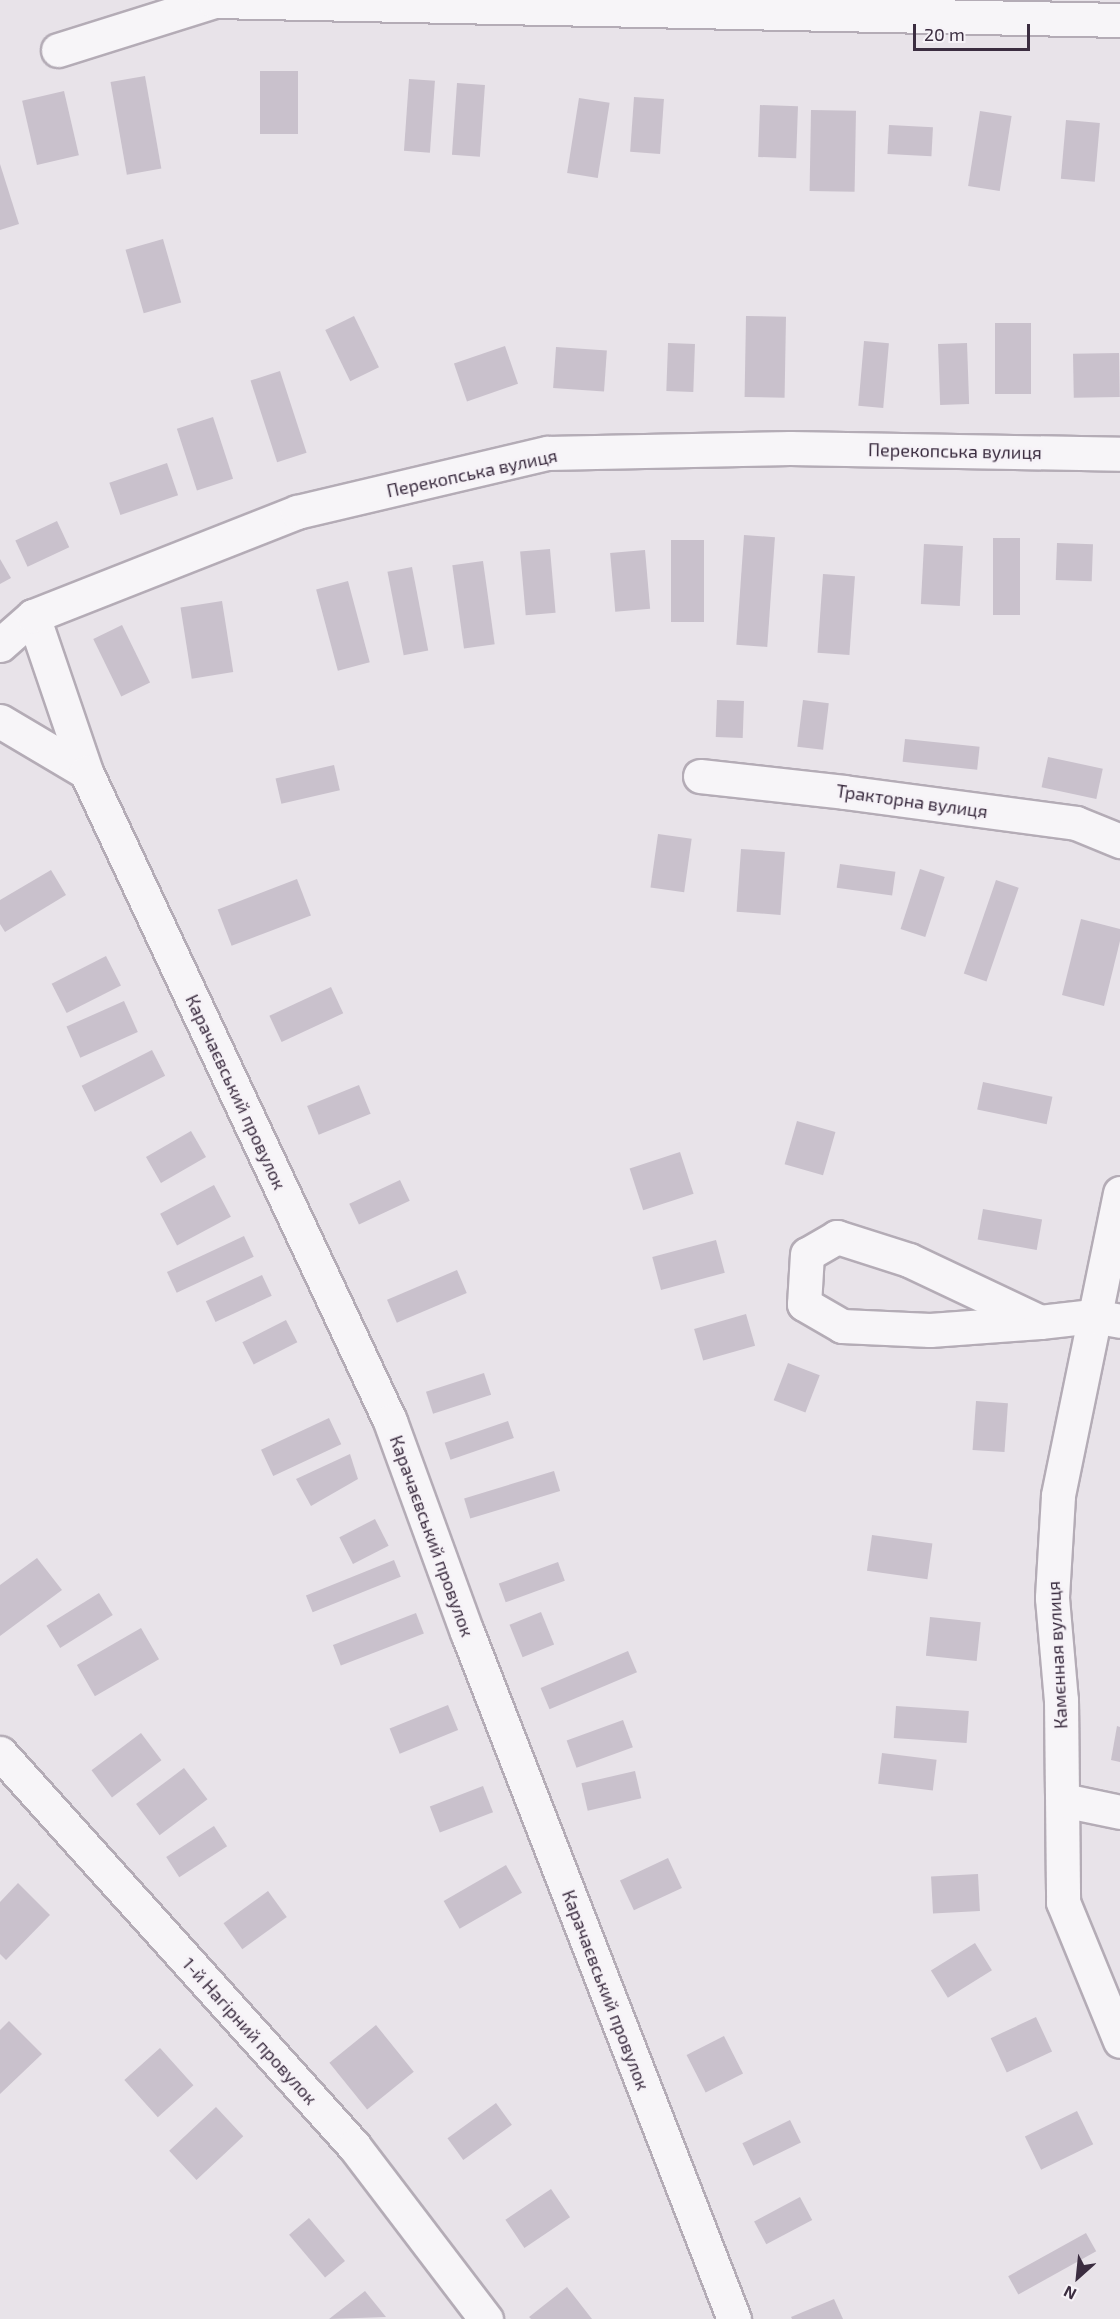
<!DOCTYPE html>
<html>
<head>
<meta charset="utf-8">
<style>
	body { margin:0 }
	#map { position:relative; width:1120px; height:2319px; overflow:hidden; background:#e8e3e9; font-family:"Exo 2",sans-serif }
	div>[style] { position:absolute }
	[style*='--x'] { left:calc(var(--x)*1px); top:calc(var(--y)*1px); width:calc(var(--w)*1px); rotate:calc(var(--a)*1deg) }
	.building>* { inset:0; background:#c9c1cc; transform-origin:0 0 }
	.roads { filter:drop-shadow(2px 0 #b4acb6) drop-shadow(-2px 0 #b4acb6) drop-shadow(0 2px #b4acb6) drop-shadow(0 -2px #b4acb6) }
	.minor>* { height:33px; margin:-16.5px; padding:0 16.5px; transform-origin:16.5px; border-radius:16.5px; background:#f7f5f8 }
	span { translate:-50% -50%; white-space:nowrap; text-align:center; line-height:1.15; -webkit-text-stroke:4.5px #f6f2f7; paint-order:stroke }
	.street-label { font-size:18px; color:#3b2d40 }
	.north { position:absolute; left:1048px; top:2247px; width:60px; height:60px; -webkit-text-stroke:4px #f6f2f7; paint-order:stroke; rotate:207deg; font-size:16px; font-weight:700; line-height:24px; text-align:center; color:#3b2d40 }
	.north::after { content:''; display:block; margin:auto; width:21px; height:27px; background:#3b2d40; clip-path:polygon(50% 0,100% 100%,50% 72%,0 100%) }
	.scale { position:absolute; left:913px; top:24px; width:117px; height:27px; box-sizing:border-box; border:3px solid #3b2d40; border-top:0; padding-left:8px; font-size:18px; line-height:21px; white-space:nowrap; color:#3b2d40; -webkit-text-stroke:4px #f6f2f7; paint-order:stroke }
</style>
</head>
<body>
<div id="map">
	<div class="building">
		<div style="left:260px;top:71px;width:38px;height:63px"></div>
		<div style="left:145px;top:76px;width:94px;height:35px;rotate:80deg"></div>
		<div style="left:409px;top:79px;width:26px;height:72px;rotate:4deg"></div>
		<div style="left:457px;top:83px;width:28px;height:72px;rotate:4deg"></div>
		<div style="left:64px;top:91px;width:66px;height:43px;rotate:77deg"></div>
		<div style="left:634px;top:97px;width:30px;height:55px;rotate:4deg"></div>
		<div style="left:579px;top:98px;width:31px;height:76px;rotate:9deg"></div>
		<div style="left:760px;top:105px;width:38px;height:52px;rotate:2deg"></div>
		<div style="left:811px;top:110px;width:45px;height:81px;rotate:1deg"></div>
		<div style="left:980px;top:111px;width:32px;height:76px;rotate:9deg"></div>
		<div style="left:1066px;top:120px;width:34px;height:59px;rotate:5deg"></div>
		<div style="left:889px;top:125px;width:44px;height:29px;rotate:3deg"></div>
		<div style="clip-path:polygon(0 164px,19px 224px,0 230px)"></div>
		<div style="left:163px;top:239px;width:66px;height:39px;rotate:74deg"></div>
		<div style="left:354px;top:316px;width:57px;height:32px;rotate:64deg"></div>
		<div style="left:746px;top:316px;width:40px;height:81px;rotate:1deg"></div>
		<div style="left:995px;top:323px;width:36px;height:71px"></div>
		<div style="left:864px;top:341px;width:25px;height:65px;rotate:5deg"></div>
		<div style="left:668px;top:343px;width:27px;height:48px;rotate:2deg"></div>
		<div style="left:967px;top:343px;width:61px;height:29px;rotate:88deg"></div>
		<div style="left:505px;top:346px;width:40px;height:54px;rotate:71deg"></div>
		<div style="left:556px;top:347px;width:51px;height:41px;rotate:4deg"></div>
		<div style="left:1119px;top:353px;width:44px;height:46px;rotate:89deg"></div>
		<div style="left:280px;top:371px;width:86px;height:31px;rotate:72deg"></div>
		<div style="left:213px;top:417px;width:65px;height:38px;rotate:72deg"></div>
		<div style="left:167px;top:463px;width:34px;height:61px;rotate:71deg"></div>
		<div style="left:57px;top:521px;width:29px;height:46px;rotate:65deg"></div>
		<div style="left:744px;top:535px;width:31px;height:110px;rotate:4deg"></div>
		<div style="left:993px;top:538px;width:27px;height:77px"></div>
		<div style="left:671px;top:540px;width:33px;height:82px"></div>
		<div style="left:1057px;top:543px;width:36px;height:37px;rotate:2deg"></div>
		<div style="left:924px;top:544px;width:39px;height:60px;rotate:3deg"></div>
		<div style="left:550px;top:549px;width:64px;height:30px;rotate:85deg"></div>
		<div style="left:645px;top:550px;width:59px;height:35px;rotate:85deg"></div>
		<div style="clip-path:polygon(0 559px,11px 578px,0 584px)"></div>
		<div style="left:483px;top:561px;width:84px;height:31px;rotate:82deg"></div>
		<div style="left:412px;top:567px;width:85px;height:25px;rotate:79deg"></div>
		<div style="left:823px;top:574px;width:32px;height:79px;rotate:4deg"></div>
		<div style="left:348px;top:581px;width:84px;height:33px;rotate:75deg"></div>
		<div style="left:222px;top:601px;width:72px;height:42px;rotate:81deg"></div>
		<div style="left:122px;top:625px;width:64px;height:32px;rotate:64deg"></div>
		<div style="left:717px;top:700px;width:27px;height:37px;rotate:2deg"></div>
		<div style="left:803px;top:700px;width:26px;height:47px;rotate:7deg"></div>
		<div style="left:905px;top:739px;width:75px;height:23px;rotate:6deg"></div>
		<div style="left:1048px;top:757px;width:56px;height:31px;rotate:12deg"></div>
		<div style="left:334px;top:765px;width:26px;height:60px;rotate:77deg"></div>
		<div style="left:658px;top:834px;width:34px;height:54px;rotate:8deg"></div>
		<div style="left:741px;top:849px;width:44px;height:63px;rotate:4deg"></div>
		<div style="left:840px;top:864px;width:56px;height:24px;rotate:8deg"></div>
		<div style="left:920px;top:869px;width:26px;height:63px;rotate:18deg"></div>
		<div style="clip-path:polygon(51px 870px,66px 895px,5px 932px,0 924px,0 900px)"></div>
		<div style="left:297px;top:879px;width:39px;height:85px;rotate:69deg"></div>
		<div style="left:996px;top:880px;width:24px;height:99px;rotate:19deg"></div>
		<div style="clip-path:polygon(1081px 919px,1120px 929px,1120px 941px,1104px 1006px,1062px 995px)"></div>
		<div style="left:106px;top:956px;width:33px;height:61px;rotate:63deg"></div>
		<div style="left:331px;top:987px;width:29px;height:68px;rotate:65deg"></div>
		<div style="left:124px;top:1001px;width:34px;height:63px;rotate:66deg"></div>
		<div style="left:152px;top:1050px;width:29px;height:79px;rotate:63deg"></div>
		<div style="left:983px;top:1082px;width:71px;height:28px;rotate:12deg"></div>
		<div style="left:359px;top:1085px;width:31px;height:56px;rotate:68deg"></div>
		<div style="left:797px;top:1121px;width:40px;height:45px;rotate:16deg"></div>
		<div style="left:191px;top:1131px;width:30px;height:52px;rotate:60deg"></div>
		<div style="left:680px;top:1152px;width:44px;height:53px;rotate:72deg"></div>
		<div style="left:400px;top:1180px;width:23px;height:56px;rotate:65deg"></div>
		<div style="left:214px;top:1185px;width:36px;height:61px;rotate:62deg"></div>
		<div style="left:983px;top:1209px;width:60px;height:31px;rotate:10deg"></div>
		<div style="left:244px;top:1236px;width:23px;height:85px;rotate:65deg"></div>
		<div style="left:716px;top:1240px;width:34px;height:66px;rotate:75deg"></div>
		<div style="left:457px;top:1270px;width:25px;height:76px;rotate:67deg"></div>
		<div style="left:262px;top:1275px;width:23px;height:62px;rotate:65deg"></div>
		<div style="left:746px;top:1314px;width:33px;height:54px;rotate:74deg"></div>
		<div style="left:286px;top:1320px;width:25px;height:49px;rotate:63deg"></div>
		<div style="left:788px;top:1363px;width:34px;height:40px;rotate:21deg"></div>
		<div style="left:484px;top:1373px;width:23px;height:61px;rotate:72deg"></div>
		<div style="left:976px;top:1401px;width:32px;height:49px;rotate:4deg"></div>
		<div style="left:329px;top:1418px;width:29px;height:75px;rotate:65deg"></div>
		<div style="left:508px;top:1421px;width:18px;height:67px;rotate:71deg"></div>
		<div style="clip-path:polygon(350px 1454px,358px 1479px,311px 1506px,296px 1479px)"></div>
		<div style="left:554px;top:1471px;width:21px;height:94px;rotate:73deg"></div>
		<div style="left:375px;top:1519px;width:30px;height:40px;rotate:63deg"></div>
		<div style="left:872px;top:1535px;width:61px;height:36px;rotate:8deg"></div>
		<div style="clip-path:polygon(37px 1558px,62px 1590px,0 1636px,0 1585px)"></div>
		<div style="left:394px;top:1560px;width:18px;height:95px;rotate:68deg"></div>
		<div style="left:558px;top:1562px;width:20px;height:63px;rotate:70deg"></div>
		<div style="left:99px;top:1593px;width:26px;height:62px;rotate:58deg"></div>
		<div style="left:541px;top:1612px;width:35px;height:34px;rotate:68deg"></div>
		<div style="left:416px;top:1613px;width:22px;height:89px;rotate:69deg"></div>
		<div style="left:930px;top:1617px;width:51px;height:39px;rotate:6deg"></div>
		<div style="left:141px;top:1628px;width:36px;height:74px;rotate:60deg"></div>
		<div style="left:628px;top:1651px;width:23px;height:95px;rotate:67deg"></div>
		<div style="left:448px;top:1705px;width:27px;height:63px;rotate:68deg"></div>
		<div style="left:896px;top:1706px;width:73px;height:32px;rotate:4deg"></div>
		<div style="left:623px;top:1720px;width:29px;height:60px;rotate:70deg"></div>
		<div style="clip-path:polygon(1117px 1726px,1120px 1727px,1120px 1762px,1111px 1760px)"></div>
		<div style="left:141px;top:1733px;width:34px;height:62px;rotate:53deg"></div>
		<div style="left:882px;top:1753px;width:55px;height:31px;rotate:7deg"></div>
		<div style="left:184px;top:1768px;width:39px;height:60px;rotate:53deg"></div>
		<div style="left:635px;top:1771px;width:28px;height:55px;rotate:77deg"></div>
		<div style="left:483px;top:1786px;width:28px;height:57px;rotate:69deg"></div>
		<div style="left:214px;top:1826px;width:24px;height:57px;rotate:57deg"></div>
		<div style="left:668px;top:1858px;width:33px;height:53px;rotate:65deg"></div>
		<div style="left:506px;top:1865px;width:32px;height:72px;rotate:60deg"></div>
		<div style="left:978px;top:1874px;width:37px;height:47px;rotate:87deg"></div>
		<div style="clip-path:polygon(18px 1883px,50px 1915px,6px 1960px,0 1954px,0 1902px)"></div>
		<div style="left:268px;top:1891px;width:32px;height:55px;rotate:54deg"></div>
		<div style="left:975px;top:1943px;width:32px;height:52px;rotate:58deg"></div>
		<div style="left:1036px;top:2017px;width:38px;height:50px;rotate:65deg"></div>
		<div style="clip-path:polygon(9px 2021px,42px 2054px,0 2094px,0 2030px)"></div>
		<div style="left:376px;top:2025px;width:60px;height:60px;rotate:51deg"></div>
		<div style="left:724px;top:2036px;width:42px;height:42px;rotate:63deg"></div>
		<div style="left:160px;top:2048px;width:50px;height:48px;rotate:48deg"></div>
		<div style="left:496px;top:2103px;width:27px;height:60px;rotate:54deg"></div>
		<div style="left:216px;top:2107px;width:40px;height:64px;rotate:47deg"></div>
		<div style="left:1077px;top:2111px;width:37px;height:58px;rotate:64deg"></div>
		<div style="left:790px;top:2120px;width:25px;height:53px;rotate:64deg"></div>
		<div style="left:551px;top:2189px;width:34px;height:55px;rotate:56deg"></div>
		<div style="left:800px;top:2197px;width:26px;height:52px;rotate:62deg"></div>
		<div style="left:309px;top:2218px;width:56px;height:26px;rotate:50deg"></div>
		<div style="left:1086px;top:2233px;width:21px;height:89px;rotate:61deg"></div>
		<div style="clip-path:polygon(567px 2287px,592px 2319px,531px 2319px,529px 2317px)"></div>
		<div style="clip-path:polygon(365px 2291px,386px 2317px,329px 2319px)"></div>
		<div style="clip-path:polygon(834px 2299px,843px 2319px,792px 2319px,791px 2317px)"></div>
	</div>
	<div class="roads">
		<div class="minor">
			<div style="--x:58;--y:50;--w:164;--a:-17.4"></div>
			<div style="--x:214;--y:1;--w:906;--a:1.2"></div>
			<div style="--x:33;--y:616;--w:165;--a:71.2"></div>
			<div style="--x:0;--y:645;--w:44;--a:-41.3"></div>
			<div style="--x:33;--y:616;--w:284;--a:-21.5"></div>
			<div style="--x:297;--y:512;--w:257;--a:-13.3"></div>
			<div style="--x:547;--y:453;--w:243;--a:-1.2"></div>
			<div style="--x:790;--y:448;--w:330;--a:1"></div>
			<div style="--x:0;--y:721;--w:100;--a:30.7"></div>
			<div style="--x:86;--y:772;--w:717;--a:64.9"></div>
			<div style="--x:390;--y:1421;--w:225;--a:70"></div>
			<div style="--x:467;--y:1632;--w:737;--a:68.76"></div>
			<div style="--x:700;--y:776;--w:145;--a:6.3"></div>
			<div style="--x:844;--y:792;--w:234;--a:7.6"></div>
			<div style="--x:1076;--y:823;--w:48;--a:22.2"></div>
			<div style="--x:1120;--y:1193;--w:309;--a:101.6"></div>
			<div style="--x:1058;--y:1496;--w:102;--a:93.4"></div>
			<div style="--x:1052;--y:1598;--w:102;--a:85"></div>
			<div style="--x:1061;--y:1700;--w:202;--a:89.4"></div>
			<div style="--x:1063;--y:1902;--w:150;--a:67.7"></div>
			<div style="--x:1040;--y:1322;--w:145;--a:-154.7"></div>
			<div style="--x:909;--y:1260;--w:76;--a:-162.3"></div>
			<div style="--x:837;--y:1237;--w:34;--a:150"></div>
			<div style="--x:807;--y:1254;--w:50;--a:93.4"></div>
			<div style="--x:804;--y:1304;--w:44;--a:30.1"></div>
			<div style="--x:842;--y:1326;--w:88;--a:2.6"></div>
			<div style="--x:930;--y:1330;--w:110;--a:-4.2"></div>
			<div style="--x:1040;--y:1322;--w:53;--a:-6.5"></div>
			<div style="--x:1093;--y:1316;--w:27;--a:10"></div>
			<div style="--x:0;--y:1753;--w:529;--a:47.99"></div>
			<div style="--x:354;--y:2146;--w:218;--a:52.7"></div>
			<div style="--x:1063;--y:1800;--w:58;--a:11.9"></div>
		</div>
	</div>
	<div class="street-label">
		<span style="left:955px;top:451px;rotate:1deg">Перекопська вулиця</span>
		<span style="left:472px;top:473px;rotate:-12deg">Перекопська вулиця</span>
		<span style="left:912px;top:801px;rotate:8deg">Тракторна вулиця</span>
		<span style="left:236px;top:1092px;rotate:65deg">Карачаєвський провулок</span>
		<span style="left:432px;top:1536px;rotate:70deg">Карачаєвський провулок</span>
		<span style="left:1057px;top:1655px;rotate:-93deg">Камєнная вулиця</span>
		<span style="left:606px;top:1990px;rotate:69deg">Карачаєвський провулок</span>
		<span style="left:250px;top:2031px;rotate:48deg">1-й Нагірний провулок</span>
	</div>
	<div class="north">N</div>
	<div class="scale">20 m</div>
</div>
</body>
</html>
